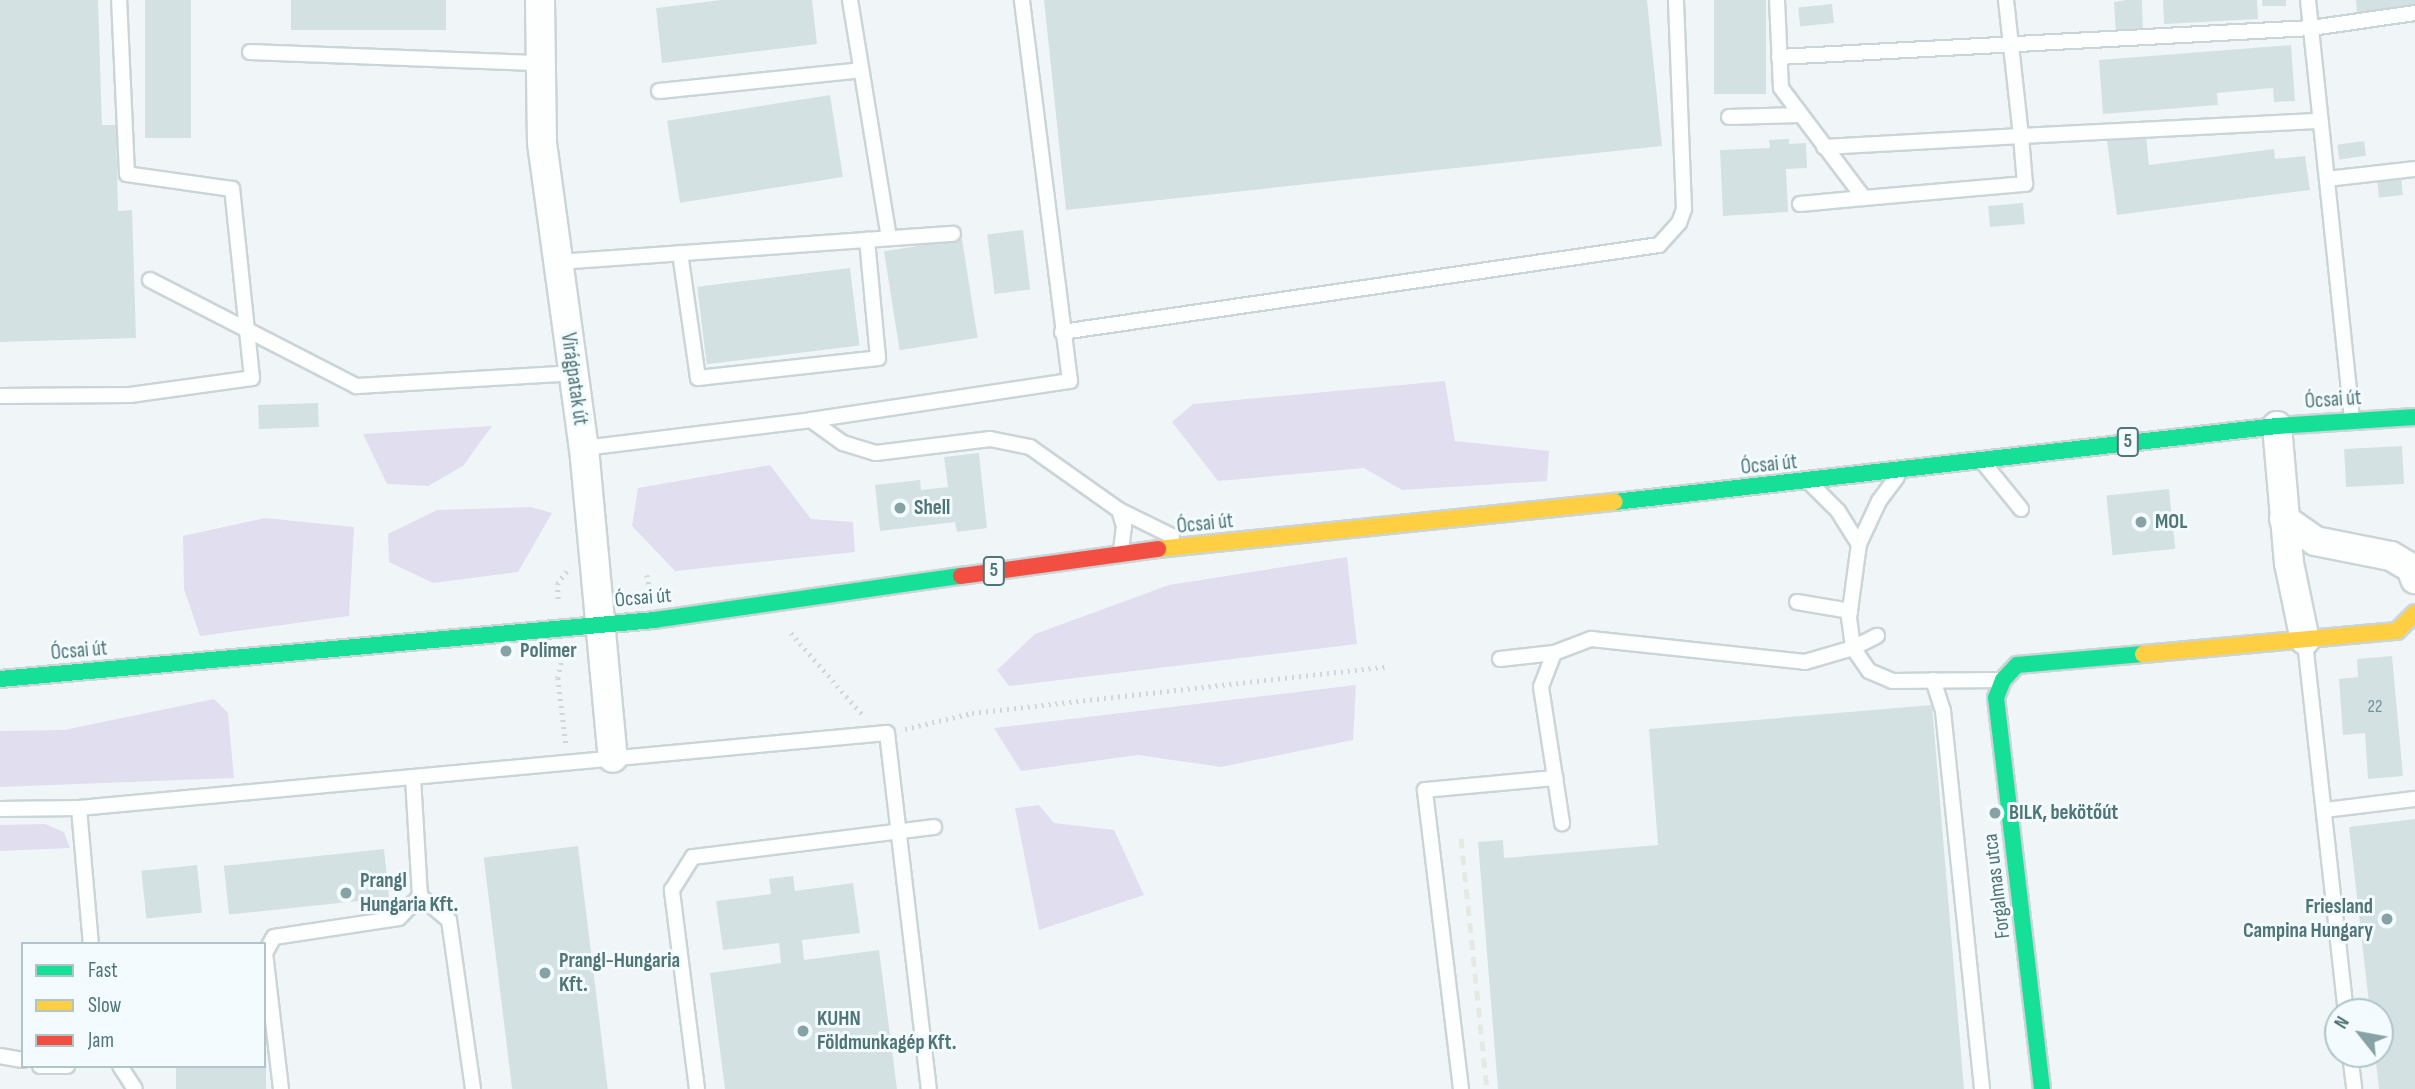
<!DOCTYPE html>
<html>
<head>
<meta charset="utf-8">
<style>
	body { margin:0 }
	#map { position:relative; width:2415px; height:1089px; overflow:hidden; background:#f0f6f8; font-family:"Sofia Sans Condensed",sans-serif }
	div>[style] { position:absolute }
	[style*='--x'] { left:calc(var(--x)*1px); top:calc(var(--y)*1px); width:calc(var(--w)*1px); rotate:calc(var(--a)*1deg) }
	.green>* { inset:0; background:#e1def0 }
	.building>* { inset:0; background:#d4e1e3; transform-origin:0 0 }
	.path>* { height:4.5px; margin-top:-2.25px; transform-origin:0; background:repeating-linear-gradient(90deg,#cdd8d9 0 2px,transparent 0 7px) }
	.roads { filter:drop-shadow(2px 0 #cbd4d6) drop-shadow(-2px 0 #cbd4d6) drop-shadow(0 2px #cbd4d6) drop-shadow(0 -2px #cbd4d6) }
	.lane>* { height:14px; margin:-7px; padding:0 7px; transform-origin:7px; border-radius:7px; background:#fdfefe }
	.street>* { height:28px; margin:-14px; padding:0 14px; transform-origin:14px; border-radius:14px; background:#fdfefe }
	.fast>* { height:16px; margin:-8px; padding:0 8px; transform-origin:8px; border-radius:8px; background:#16e098 }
	.slow>* { height:16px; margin:-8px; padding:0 8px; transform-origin:8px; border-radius:8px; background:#ffcf43 }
	.jam>* { height:16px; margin:-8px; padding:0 8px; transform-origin:8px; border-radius:8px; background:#f24e42 }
	.rail>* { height:5px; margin-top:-2.5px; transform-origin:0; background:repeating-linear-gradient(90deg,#e6e8e4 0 10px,transparent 0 17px) }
	.dots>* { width:19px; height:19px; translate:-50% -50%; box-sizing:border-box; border:4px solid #f3fbfe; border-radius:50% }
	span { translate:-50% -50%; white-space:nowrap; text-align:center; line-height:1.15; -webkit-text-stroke:6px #f3fbfe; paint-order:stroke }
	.number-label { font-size:18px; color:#739294 }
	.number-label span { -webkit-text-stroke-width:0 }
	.shield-label span { padding:2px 5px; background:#f3fbfe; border:2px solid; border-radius:5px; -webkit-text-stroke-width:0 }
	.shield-label { font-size:19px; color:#4f7577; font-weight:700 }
	.street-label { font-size:21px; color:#4f7577 }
	.poi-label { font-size:21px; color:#4f7577; font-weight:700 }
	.left { translate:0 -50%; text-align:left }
	.right { translate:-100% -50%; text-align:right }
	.legend { position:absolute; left:21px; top:942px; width:245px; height:126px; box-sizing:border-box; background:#f3fbfe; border:2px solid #b1c5c8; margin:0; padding:9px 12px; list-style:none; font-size:21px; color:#4f7577 }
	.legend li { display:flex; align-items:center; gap:14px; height:35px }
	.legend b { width:35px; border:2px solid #b1c5c8 }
	.north { position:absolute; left:2324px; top:998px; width:70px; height:70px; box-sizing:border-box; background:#f3fbfe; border:2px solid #b1c5c8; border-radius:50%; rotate:301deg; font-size:19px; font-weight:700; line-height:28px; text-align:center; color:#4f7577 }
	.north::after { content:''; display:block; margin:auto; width:24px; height:32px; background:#87a2a4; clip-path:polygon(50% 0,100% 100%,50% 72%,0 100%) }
</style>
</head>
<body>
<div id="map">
	<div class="green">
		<div style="clip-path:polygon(1445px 381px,1455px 441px,1549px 451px,1547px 481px,1402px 490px,1364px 468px,1218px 481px,1172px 422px,1193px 404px)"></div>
		<div style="clip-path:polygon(492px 426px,463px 466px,428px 486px,387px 484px,363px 434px)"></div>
		<div style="clip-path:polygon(770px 465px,811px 519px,853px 522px,855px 552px,675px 571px,632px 526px,638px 488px)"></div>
		<div style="clip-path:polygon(531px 507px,552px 513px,518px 572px,433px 583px,389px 562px,388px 534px,437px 510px)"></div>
		<div style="clip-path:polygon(265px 518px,354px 527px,349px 616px,200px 636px,184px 589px,183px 536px)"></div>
		<div style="clip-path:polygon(1347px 557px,1357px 644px,1009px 686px,997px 670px,1035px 634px,1169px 585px)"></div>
		<div style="clip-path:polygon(1356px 685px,1353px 740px,1221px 767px,1138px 755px,1021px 771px,994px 728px)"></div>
		<div style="clip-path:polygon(214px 699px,228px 713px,234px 778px,0 787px,0 731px,64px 730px)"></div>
		<div style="clip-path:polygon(1039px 805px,1054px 823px,1114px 830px,1144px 895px,1039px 930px,1015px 808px)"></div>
		<div style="clip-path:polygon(45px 824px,64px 832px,70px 848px,0 851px,0 825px)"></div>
	</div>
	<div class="building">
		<div style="clip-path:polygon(0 0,98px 0,102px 125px,116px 125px,118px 211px,132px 210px,136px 338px,0 342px)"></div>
		<div style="left:145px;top:0;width:46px;height:138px"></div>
		<div style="left:291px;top:0;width:155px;height:30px"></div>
		<div style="clip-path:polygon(721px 0,812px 0,817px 44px,662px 63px,656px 8px)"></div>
		<div style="clip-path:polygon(1044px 0,1647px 0,1662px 146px,1066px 210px)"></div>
		<div style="left:1714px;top:0;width:52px;height:94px"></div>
		<div style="clip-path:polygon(2127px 0,2142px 0,2143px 34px,2116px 35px,2114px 2px)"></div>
		<div style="clip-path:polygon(2163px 0,2257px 0,2258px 19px,2164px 24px)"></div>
		<div style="left:2262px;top:0;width:24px;height:6px"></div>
		<div style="clip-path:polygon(2356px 0,2415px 0,2415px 7px,2357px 14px)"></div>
		<div style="left:1832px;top:4px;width:19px;height:34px;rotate:84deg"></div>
		<div style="clip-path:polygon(2291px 45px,2295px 101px,2274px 102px,2273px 88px,2217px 93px,2218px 105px,2103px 114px,2099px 60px)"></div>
		<div style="left:830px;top:95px;width:83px;height:165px;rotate:81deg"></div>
		<div style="clip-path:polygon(2146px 136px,2149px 165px,2274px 149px,2275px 159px,2305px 156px,2310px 190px,2117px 215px,2107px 141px)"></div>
		<div style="clip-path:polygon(1789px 139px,1789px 144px,1806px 143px,1807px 168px,1786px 169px,1788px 212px,1723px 216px,1720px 150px,1770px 148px,1769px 140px)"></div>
		<div style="left:2364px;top:141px;width:15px;height:27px;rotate:82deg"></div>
		<div style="left:2401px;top:177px;width:18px;height:24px;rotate:84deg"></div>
		<div style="left:2023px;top:203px;width:21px;height:35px;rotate:85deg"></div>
		<div style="left:1023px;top:230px;width:60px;height:36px;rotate:83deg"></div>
		<div style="left:962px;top:239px;width:100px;height:79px;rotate:81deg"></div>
		<div style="left:850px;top:268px;width:78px;height:154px;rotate:83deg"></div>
		<div style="left:318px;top:403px;width:24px;height:60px;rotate:88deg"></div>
		<div style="left:2402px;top:446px;width:38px;height:58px;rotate:87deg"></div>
		<div style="clip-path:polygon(979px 453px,987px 528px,957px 532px,955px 522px,880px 531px,875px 485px,920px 480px,921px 490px,948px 487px,944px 457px)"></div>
		<div style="left:2169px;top:489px;width:60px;height:63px;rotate:84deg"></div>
		<div style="clip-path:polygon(2392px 656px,2403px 776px,2368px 779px,2365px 733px,2343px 735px,2339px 679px,2358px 677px,2357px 659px)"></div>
		<div style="clip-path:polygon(1932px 705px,1964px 1089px,1498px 1089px,1478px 842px,1503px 840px,1504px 858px,1658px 845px,1649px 729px)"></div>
		<div style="clip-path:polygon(2415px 819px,2415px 1089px,2379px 1089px,2375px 1054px,2380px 1054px,2380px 1012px,2370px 1012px,2349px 827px)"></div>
		<div style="left:578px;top:846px;width:245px;height:95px;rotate:83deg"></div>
		<div style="left:384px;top:849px;width:49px;height:161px;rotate:84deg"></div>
		<div style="left:197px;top:865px;width:48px;height:56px;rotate:84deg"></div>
		<div style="clip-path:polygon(793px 876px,795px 891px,853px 883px,860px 933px,802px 940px,804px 960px,879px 950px,897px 1089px,725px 1089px,710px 973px,781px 963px,779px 943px,723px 950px,716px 901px,771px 894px,769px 879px)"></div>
		<div style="left:176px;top:1066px;width:90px;height:23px"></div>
	</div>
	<div class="path">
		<div style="--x:647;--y:575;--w:16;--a:79"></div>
		<div style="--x:558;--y:599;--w:15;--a:-94"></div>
		<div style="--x:557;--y:584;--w:21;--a:-53"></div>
		<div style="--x:791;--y:633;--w:108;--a:48.8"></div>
		<div style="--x:563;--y:656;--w:23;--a:103"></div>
		<div style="--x:558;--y:678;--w:66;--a:83.1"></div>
		<div style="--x:905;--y:729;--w:69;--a:-13.4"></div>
		<div style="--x:972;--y:713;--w:416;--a:-6.4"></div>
	</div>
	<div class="roads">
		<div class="lane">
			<div style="--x:850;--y:0;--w:241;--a:80.7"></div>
			<div style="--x:1777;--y:0;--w:88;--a:87.4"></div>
			<div style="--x:1781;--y:88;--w:138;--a:53"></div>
			<div style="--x:1864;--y:198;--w:162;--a:-5"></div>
			<div style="--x:2025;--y:184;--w:48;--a:-94.8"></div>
			<div style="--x:2021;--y:136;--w:300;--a:-2.9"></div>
			<div style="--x:2308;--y:0;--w:420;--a:84"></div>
			<div style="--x:250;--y:52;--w:291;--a:2.2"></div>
			<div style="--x:1779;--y:57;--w:533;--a:-3.12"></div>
			<div style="--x:2311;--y:28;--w:105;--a:-8.2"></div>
			<div style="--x:659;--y:91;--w:203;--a:-5.9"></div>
			<div style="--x:1729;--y:117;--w:71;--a:-1.6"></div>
			<div style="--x:1824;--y:147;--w:197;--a:-3.2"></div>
			<div style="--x:2021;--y:136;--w:137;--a:-96.3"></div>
			<div style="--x:2327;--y:179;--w:89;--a:-6.5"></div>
			<div style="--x:1800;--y:204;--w:64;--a:-5.4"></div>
			<div style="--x:680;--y:253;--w:126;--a:81.8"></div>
			<div style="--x:698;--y:378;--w:181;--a:-6.3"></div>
			<div style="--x:878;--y:358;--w:119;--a:-95.3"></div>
			<div style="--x:558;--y:262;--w:396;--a:-4.1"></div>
			<div style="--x:150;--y:280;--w:232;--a:27.2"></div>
			<div style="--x:356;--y:386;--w:218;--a:-3.4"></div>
			<div style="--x:1062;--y:332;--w:603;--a:-8.29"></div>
			<div style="--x:1659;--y:245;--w:30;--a:-48"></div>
			<div style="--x:1679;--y:223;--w:15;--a:-70"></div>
			<div style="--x:1684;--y:209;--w:209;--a:-92.2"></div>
			<div style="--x:0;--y:396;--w:130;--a:-0.4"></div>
			<div style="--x:130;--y:395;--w:123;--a:-7.9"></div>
			<div style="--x:252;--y:378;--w:190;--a:-96"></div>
			<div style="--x:232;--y:189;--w:106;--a:-171.9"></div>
			<div style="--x:127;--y:174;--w:174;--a:-92.6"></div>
			<div style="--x:811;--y:420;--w:39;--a:36"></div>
			<div style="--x:843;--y:443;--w:34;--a:17"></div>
			<div style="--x:876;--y:453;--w:115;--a:-7"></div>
			<div style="--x:990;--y:439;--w:41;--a:11.3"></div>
			<div style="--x:1030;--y:447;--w:109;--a:35.3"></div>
			<div style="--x:1119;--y:510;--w:17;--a:73"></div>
			<div style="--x:1124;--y:526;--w:26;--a:97"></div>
			<div style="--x:584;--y:448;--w:229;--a:-7"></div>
			<div style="--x:811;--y:420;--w:262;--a:-8.6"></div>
			<div style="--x:1070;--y:381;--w:384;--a:-97.2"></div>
			<div style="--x:1982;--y:461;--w:62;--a:50.9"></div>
			<div style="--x:1897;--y:477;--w:30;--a:127"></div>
			<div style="--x:1879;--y:501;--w:47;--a:114.9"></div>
			<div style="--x:1859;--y:544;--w:75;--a:97.7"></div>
			<div style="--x:1849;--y:618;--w:30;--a:82"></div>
			<div style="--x:1853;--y:648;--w:28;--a:55"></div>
			<div style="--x:1869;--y:671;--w:25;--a:23"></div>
			<div style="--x:1892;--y:681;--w:107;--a:-0.5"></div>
			<div style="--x:1812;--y:485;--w:37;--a:45"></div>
			<div style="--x:1838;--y:511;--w:39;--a:58"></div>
			<div style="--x:1119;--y:510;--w:59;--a:26.1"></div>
			<div style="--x:1797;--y:602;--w:54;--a:9.6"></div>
			<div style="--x:2305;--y:642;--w:372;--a:83.7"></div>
			<div style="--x:1554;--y:653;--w:36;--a:111"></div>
			<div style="--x:1541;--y:687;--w:138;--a:81.2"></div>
			<div style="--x:1500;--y:659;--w:54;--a:-6.3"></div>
			<div style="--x:1554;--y:653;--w:40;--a:-21"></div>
			<div style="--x:1591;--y:639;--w:215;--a:6.1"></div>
			<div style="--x:1805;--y:662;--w:50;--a:-16.3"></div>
			<div style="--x:1853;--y:648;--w:27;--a:-27"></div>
			<div style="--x:1933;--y:680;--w:33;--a:72"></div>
			<div style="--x:1943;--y:711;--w:380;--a:84.1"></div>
			<div style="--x:413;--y:778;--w:118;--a:86.6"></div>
			<div style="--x:420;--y:896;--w:38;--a:40"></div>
			<div style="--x:449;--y:920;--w:171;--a:81.9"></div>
			<div style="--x:79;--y:808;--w:137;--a:85"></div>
			<div style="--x:0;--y:809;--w:79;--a:-0.7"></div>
			<div style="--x:79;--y:808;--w:811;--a:-5.3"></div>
			<div style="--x:887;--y:733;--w:358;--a:83.3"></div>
			<div style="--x:2325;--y:810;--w:91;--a:-7"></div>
			<div style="--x:2350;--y:1054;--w:35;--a:83"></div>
			<div style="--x:0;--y:1056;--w:23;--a:10"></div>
			<div style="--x:40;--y:1066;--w:27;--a:0"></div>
			<div style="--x:120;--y:1066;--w:27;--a:57"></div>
			<div style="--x:281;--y:1089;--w:137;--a:-96.7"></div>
			<div style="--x:265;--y:953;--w:18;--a:-61"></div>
			<div style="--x:274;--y:937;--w:126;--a:-8.6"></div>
			<div style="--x:399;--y:918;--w:30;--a:-46"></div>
			<div style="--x:697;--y:1089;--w:201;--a:-97.2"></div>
			<div style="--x:672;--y:890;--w:39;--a:-58"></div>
			<div style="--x:693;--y:857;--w:243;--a:-7.1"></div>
			<div style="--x:1461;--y:1089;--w:301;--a:-96.9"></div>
			<div style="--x:1425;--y:790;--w:131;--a:-5.3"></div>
		</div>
		<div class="street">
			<div style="--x:540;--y:0;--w:143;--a:89.2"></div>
			<div style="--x:542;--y:143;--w:308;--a:82.2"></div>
			<div style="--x:584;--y:448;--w:311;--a:84.7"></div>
			<div style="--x:2277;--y:426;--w:138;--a:85"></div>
			<div style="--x:2289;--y:563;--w:79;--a:78.3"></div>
			<div style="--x:2284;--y:519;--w:38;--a:35"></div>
			<div style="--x:2315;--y:541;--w:77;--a:11.2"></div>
			<div style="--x:2391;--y:556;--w:23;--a:31"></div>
			<div style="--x:2411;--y:568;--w:12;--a:70"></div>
		</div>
		<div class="fast">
			<div style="--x:1615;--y:502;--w:666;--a:-6.55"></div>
			<div style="--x:2277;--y:426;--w:138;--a:-3.7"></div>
			<div style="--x:0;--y:679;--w:657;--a:-5.15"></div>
			<div style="--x:654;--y:620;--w:310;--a:-8.2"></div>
			<div style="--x:2042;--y:1089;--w:394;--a:-96.7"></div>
			<div style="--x:1996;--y:698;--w:19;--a:-69"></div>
			<div style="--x:2003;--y:680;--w:21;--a:-47"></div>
			<div style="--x:2017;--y:665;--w:126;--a:-5"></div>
		</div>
		<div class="slow">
			<div style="--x:1158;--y:549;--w:459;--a:-5.9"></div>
			<div style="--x:2143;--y:654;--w:255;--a:-5.2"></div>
			<div style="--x:2397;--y:631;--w:25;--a:-45"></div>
		</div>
		<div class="jam">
			<div style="--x:961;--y:576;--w:199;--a:-7.8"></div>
		</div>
	</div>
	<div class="rail">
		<div style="--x:1461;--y:838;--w:252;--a:84.1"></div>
	</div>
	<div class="dots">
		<div style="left:900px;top:508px;background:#87a2a4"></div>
		<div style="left:2141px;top:522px;background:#87a2a4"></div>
		<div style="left:506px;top:651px;background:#87a2a4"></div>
		<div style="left:1995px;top:813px;background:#87a2a4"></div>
		<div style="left:346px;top:893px;background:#87a2a4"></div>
		<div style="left:2387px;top:919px;background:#87a2a4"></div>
		<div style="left:545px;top:973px;background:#87a2a4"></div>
		<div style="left:803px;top:1031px;background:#87a2a4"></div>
	</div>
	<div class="number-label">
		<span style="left:2375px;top:707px">22</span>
	</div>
	<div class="shield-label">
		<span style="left:2128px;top:442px">5</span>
		<span style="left:994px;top:571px">5</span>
	</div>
	<div class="street-label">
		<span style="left:574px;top:379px;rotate:82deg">Virágpatak út</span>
		<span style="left:2333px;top:400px;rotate:-4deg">Ócsai út</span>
		<span style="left:1769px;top:465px;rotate:-6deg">Ócsai út</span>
		<span style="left:1205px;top:524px;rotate:-6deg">Ócsai út</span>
		<span style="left:643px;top:598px;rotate:-5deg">Ócsai út</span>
		<span style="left:79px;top:651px;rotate:-5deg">Ócsai út</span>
		<span style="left:1997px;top:886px;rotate:-97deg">Forgalmas utca</span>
	</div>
	<div class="poi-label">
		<span class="left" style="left:914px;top:508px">Shell</span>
		<span class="left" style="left:2155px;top:522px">MOL</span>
		<span class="left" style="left:520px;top:651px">Polimer</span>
		<span class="left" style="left:2009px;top:813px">BILK, bekötőút</span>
		<span class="left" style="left:360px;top:893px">Prangl<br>Hungaria Kft.</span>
		<span class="right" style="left:2373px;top:919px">Friesland<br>Campina Hungary</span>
		<span class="left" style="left:559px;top:973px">Prangl-Hungaria<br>Kft.</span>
		<span class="left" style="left:817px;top:1031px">KUHN<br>Földmunkagép Kft.</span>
	</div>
	<ul class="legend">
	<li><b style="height:9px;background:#16e098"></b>Fast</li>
	<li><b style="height:9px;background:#ffcf43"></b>Slow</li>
	<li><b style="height:9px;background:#f24e42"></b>Jam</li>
	</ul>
	<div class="north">N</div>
</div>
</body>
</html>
